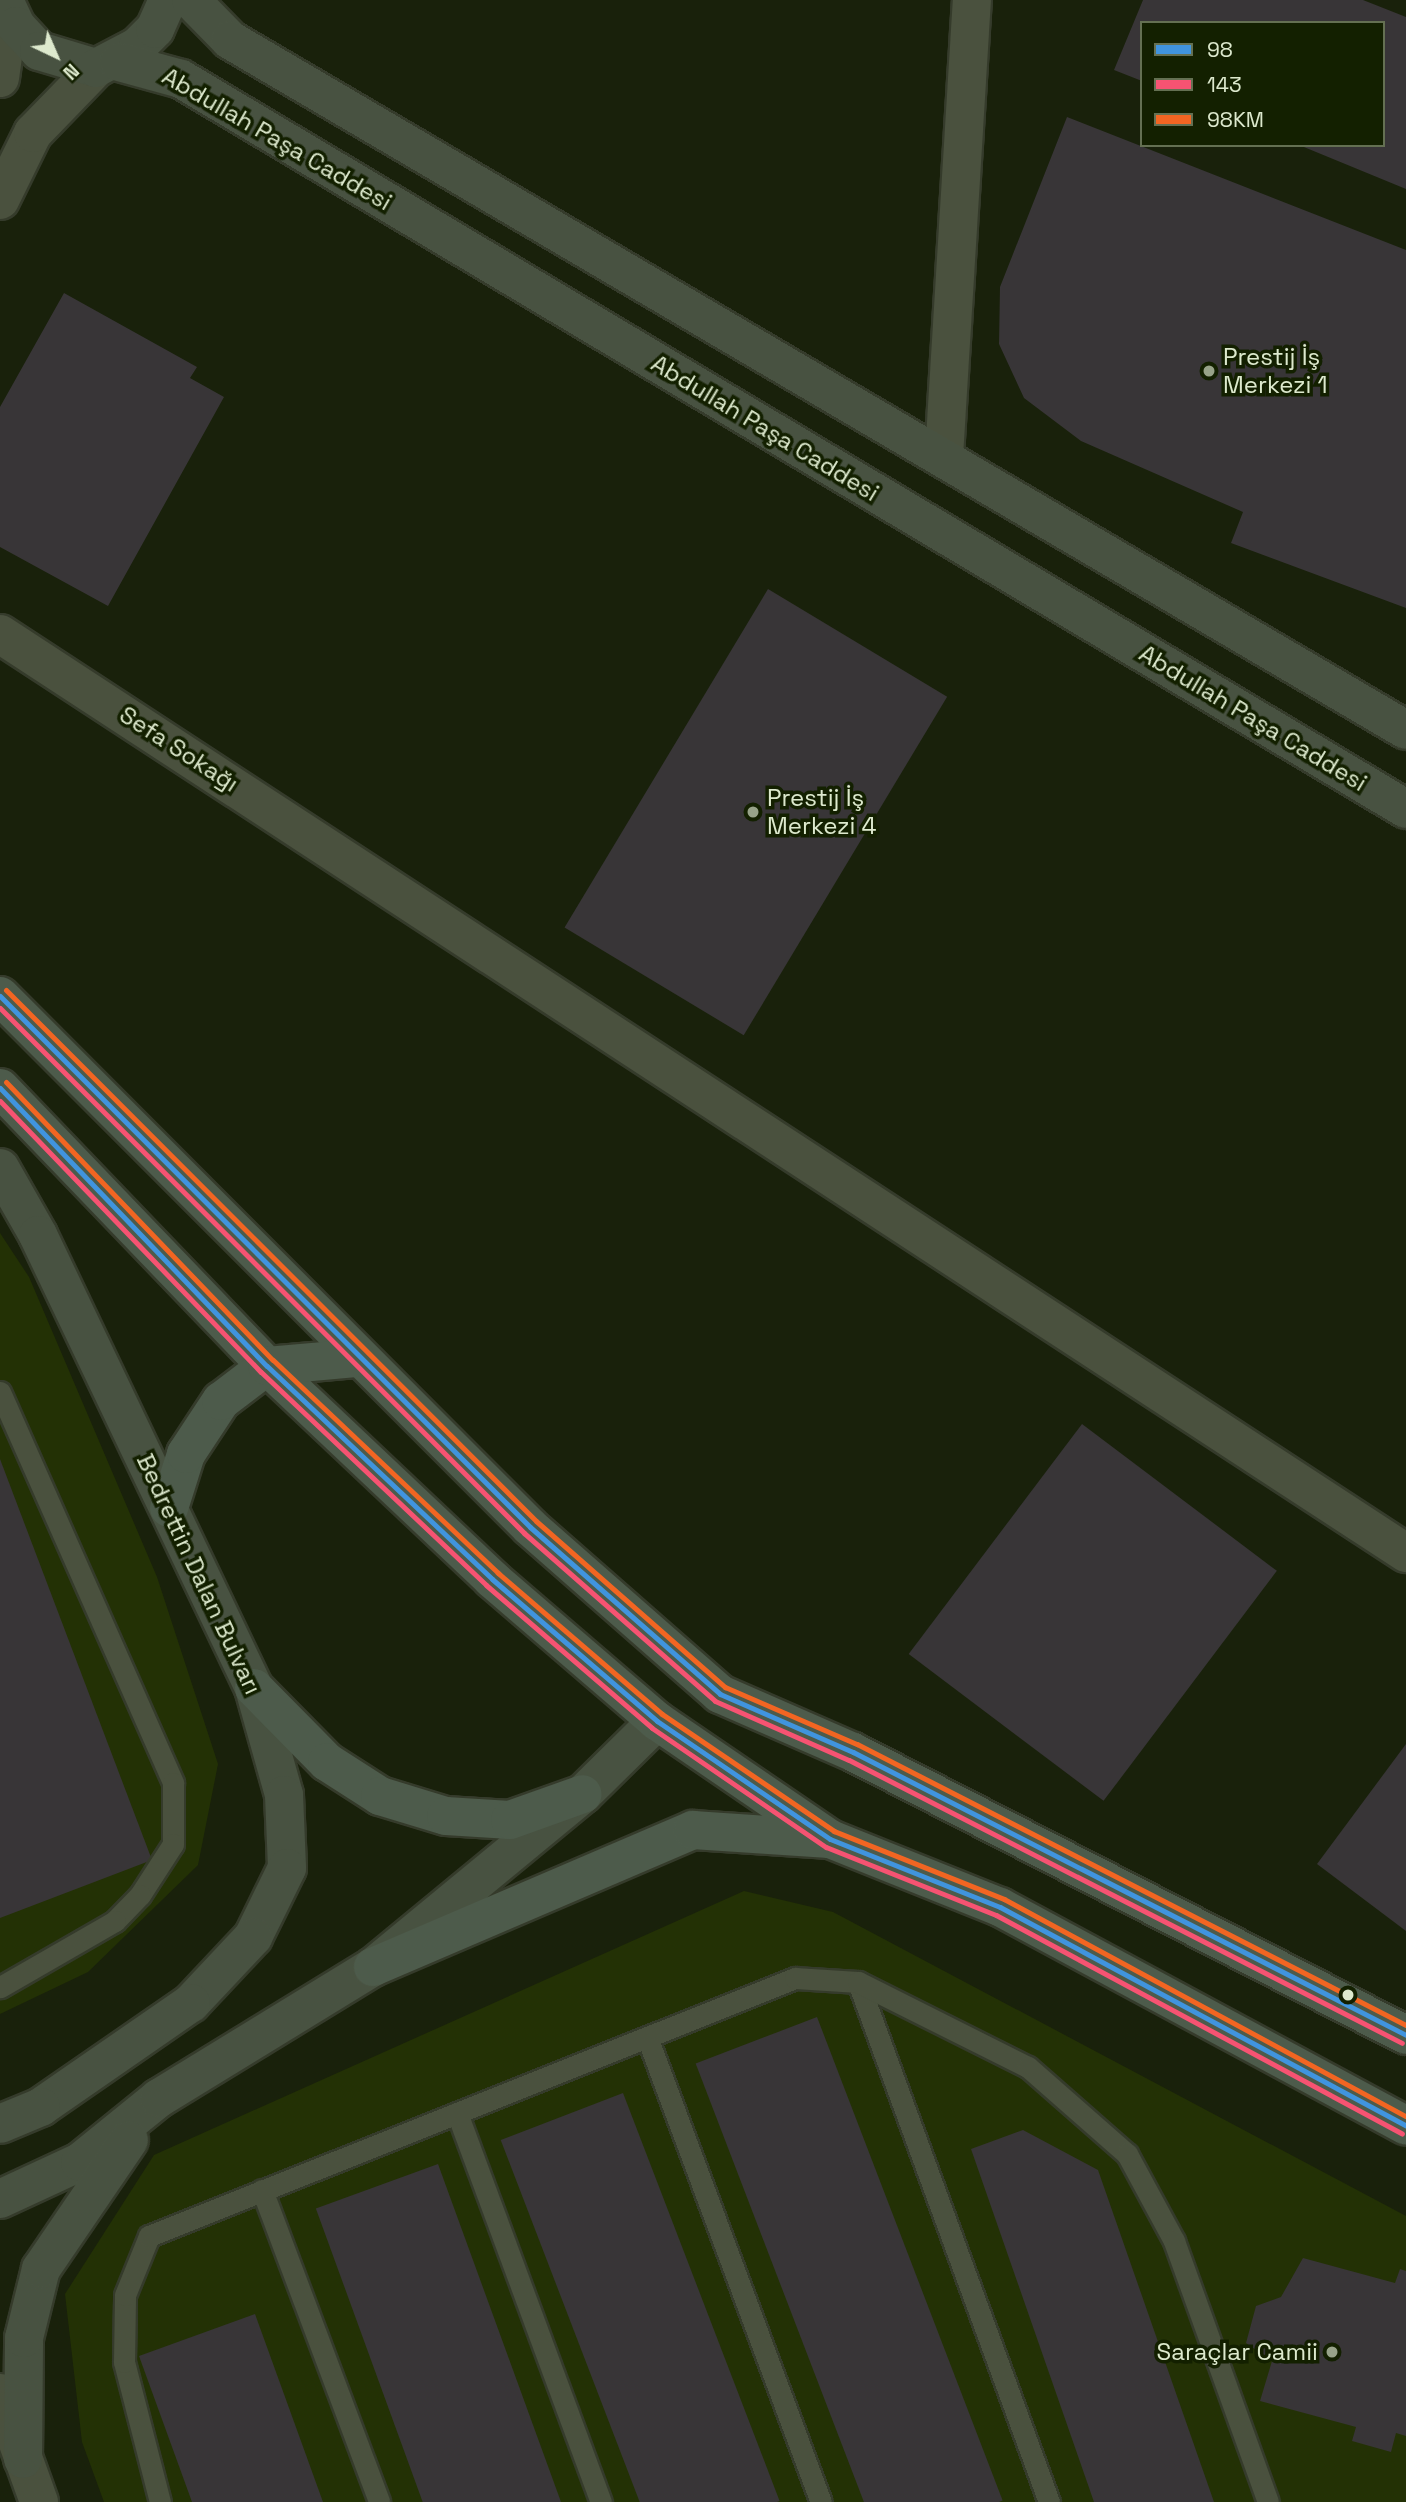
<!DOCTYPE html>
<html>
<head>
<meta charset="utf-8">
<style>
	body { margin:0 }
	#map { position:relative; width:1406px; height:2502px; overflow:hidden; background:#19210b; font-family:"Space Grotesk",sans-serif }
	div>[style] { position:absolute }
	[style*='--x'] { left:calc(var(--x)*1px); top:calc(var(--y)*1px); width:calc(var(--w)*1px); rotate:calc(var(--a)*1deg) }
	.built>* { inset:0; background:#233105 }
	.building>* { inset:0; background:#383537; transform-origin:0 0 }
	.roads { filter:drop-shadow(2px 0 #353b2b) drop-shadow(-2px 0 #353b2b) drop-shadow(0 2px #353b2b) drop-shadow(0 -2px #353b2b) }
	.service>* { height:21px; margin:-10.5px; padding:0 10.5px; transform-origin:10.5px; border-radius:10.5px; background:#4a513e }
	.minor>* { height:38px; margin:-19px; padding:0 19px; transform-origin:19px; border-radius:19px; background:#4a513e }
	.tertiary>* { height:38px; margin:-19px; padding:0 19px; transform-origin:19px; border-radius:19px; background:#4a513e }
	.secondary>* { height:38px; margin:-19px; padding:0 19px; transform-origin:19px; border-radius:19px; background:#485241 }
	.primary>* { height:38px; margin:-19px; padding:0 19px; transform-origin:19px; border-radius:19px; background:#4d5b4b }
	.bus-1>* { height:5px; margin:-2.5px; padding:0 2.5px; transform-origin:2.5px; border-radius:2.5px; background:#4094de }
	.bus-2>* { height:5px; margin:-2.5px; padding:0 2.5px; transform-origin:2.5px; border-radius:2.5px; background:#f65372 }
	.bus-3>* { height:5px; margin:-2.5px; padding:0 2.5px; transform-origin:2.5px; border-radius:2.5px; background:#f26522 }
	.dots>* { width:19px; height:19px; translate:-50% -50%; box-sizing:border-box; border:4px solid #132000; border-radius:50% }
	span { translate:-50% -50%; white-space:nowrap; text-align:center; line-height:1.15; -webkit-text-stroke:7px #132000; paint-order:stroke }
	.street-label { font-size:24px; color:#dde9cd }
	.poi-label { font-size:24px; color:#dde9cd }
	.left { translate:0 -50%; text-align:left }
	.right { translate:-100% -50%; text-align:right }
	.legend { position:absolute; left:1140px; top:21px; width:245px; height:126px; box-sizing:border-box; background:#132000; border:2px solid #647052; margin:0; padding:9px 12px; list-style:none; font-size:21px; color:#dde9cd }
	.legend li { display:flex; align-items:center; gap:14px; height:35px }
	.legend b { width:35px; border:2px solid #647052 }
	.north { position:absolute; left:21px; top:21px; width:70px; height:70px; -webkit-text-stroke:5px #132000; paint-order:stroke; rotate:136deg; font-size:19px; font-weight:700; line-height:28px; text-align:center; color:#dde9cd }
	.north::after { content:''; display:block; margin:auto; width:24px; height:32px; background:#dde9cd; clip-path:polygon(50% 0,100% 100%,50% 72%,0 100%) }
</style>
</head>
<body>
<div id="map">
	<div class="built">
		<div style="clip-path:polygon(0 1233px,29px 1277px,157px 1577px,218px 1764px,198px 1865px,88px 1972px,0 2014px)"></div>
		<div style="clip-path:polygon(744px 1891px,833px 1912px,1406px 2216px,1406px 2502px,104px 2502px,82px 2442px,65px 2294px,154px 2155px)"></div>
	</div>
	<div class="building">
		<div style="clip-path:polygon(1143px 0,1363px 0,1406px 17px,1406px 189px,1299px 145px,1383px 145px,1383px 23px,1142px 23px,1142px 81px,1114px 70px)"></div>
		<div style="clip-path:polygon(1067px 117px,1406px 250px,1406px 608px,1231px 543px,1243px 512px,1081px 441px,1024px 398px,999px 344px,1000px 287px)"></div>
		<div style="clip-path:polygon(64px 293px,197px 367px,190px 378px,224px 397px,108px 606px,0 547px,0 407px)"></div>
		<div style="left:768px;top:589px;width:209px;height:395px;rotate:31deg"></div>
		<div style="left:1082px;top:1424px;width:244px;height:288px;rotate:37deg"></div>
		<div style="clip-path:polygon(0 1459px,152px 1860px,0 1918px)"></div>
		<div style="clip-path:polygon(1406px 1744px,1406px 1931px,1317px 1864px)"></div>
		<div style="left:817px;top:2017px;width:518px;height:130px;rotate:69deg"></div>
		<div style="left:623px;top:2093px;width:437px;height:131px;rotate:69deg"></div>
		<div style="clip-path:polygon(1023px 2130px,1098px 2170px,1214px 2502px,1094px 2502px,971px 2149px)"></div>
		<div style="left:438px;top:2164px;width:361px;height:130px;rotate:70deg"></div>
		<div style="clip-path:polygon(1303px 2258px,1395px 2283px,1400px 2269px,1406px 2271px,1406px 2436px,1396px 2433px,1391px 2452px,1352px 2441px,1356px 2427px,1260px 2401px,1272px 2361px,1246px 2343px,1256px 2306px,1281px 2297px)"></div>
		<div style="clip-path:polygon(255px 2314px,323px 2502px,192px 2502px,139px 2356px)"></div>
	</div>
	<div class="roads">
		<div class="service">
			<div style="--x:0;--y:1392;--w:428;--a:66.1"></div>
			<div style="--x:173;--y:1783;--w:61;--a:90"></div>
			<div style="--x:173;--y:1844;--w:61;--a:122.9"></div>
			<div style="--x:140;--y:1895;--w:36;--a:134"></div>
			<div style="--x:115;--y:1921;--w:133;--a:150.1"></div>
			<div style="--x:858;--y:1982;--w:554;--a:69.83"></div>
			<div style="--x:647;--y:2037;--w:496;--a:69.5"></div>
			<div style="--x:457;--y:2113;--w:415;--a:69.7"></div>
			<div style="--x:262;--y:2190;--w:333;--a:69.4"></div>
			<div style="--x:160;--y:2502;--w:145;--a:-104.4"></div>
			<div style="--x:124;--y:2362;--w:67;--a:-89.1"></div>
			<div style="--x:125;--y:2295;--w:64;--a:-67.9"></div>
			<div style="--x:149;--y:2236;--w:696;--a:-21.77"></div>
			<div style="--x:795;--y:1978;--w:63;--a:3.6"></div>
			<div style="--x:858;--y:1982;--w:190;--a:26.6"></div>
			<div style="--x:1028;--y:2067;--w:132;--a:41.3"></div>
			<div style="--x:1127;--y:2154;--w:99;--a:61.6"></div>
			<div style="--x:1174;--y:2241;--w:277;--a:70.2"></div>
		</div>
		<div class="minor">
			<div style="--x:944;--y:456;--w:457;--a:-86.5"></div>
			<div style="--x:0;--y:634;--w:1680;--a:33.17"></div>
		</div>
		<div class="tertiary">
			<div style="--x:0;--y:78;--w:66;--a:-82.1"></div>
			<div style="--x:0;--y:200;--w:75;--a:-63.8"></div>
			<div style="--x:33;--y:133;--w:91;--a:-45.9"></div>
			<div style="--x:0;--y:2393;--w:116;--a:70.3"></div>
		</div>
		<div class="secondary">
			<div style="--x:4;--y:0;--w:29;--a:65"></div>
			<div style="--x:16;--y:26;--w:34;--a:47"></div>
			<div style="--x:39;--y:51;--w:59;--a:16.6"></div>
			<div style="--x:96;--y:68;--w:47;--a:-27.6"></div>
			<div style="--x:138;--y:46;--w:24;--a:-45"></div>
			<div style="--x:155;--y:29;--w:32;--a:-66"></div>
			<div style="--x:191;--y:0;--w:56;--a:45.7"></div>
			<div style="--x:230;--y:40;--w:1363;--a:30.4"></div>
			<div style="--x:119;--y:62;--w:64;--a:15.3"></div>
			<div style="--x:181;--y:79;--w:1426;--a:30.79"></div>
			<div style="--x:0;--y:1168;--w:77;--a:60.4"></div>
			<div style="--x:38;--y:1235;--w:502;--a:64.51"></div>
			<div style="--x:254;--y:1688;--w:111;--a:74.3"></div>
			<div style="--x:284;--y:1795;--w:73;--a:87.6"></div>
			<div style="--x:287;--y:1868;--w:77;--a:116.2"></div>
			<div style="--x:253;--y:1937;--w:91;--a:133.2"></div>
			<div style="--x:191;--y:2003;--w:183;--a:145.3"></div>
			<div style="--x:41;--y:2107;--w:44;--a:157.5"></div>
			<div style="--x:0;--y:2199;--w:88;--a:-24.8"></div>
			<div style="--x:80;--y:2162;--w:102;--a:-39"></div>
			<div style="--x:159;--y:2098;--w:251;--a:-31.5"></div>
			<div style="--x:373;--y:1967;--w:272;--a:-39.5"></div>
			<div style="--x:583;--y:1794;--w:104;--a:-44.6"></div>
			<div style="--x:23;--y:2459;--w:121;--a:-89.5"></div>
			<div style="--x:24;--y:2338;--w:71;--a:-76.2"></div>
			<div style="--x:41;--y:2269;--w:156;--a:-55.7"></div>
		</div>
		<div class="primary">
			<div style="--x:0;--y:996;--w:750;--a:45.05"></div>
			<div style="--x:530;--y:1527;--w:253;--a:41.3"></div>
			<div style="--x:720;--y:1694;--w:145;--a:23.6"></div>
			<div style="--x:853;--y:1752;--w:621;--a:27.1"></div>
			<div style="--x:0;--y:1088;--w:385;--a:46.2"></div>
			<div style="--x:267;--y:1366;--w:310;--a:43.4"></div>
			<div style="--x:492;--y:1579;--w:218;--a:40.7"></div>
			<div style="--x:657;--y:1721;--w:209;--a:34.3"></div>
			<div style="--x:830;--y:1839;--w:183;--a:21.8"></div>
			<div style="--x:1000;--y:1907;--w:461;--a:28.3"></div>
			<div style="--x:169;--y:1508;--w:57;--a:-72.5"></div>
			<div style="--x:186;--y:1454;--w:64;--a:-56.6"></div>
			<div style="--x:221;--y:1401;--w:58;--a:-37.3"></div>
			<div style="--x:267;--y:1366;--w:89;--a:-5.1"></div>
			<div style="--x:254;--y:1688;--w:104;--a:45.4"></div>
			<div style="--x:327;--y:1762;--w:63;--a:32.7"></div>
			<div style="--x:380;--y:1796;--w:69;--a:16.9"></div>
			<div style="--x:446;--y:1816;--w:64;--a:3.6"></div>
			<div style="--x:510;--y:1820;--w:77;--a:-19.6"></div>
			<div style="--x:373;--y:1967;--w:348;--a:-23.2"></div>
			<div style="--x:693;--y:1830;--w:137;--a:3.8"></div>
		</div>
	</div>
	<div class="bus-1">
		<div style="--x:0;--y:996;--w:750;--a:45.05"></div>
		<div style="--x:530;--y:1527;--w:253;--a:41.3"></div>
		<div style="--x:720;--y:1694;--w:145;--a:23.6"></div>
		<div style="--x:853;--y:1752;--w:621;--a:27.1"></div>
		<div style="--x:0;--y:1088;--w:385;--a:46.2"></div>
		<div style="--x:267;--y:1366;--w:310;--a:43.4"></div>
		<div style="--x:492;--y:1579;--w:218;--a:40.7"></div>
		<div style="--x:657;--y:1721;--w:209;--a:34.3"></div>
		<div style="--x:830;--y:1839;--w:183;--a:21.8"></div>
		<div style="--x:1000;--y:1907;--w:461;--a:28.3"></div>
	</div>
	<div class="bus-2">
		<div style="--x:0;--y:1008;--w:742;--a:45.05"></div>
		<div style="--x:524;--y:1533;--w:254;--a:41.3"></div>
		<div style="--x:715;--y:1701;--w:146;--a:23.8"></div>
		<div style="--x:849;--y:1760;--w:621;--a:27.1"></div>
		<div style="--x:0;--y:1101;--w:376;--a:46.1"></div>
		<div style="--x:261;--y:1372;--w:310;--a:43.4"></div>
		<div style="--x:486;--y:1585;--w:219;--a:40.7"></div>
		<div style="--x:652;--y:1728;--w:211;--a:34.4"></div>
		<div style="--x:826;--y:1847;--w:183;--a:21.8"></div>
		<div style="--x:996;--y:1915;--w:461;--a:28.3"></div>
	</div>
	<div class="bus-3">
		<div style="--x:6;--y:990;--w:750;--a:45.05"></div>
		<div style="--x:536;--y:1521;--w:252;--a:41.3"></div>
		<div style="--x:725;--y:1687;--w:144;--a:23.4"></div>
		<div style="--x:857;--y:1744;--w:617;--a:27.11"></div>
		<div style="--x:6;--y:1082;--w:385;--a:46.2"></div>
		<div style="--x:273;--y:1360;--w:310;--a:43.4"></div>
		<div style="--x:498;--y:1573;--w:216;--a:40.7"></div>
		<div style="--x:662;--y:1714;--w:208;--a:34.2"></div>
		<div style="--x:834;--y:1831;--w:183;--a:21.8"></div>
		<div style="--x:1004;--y:1899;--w:457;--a:28.4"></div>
	</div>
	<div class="dots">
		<div style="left:1209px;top:371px;background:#98a389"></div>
		<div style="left:753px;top:812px;background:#98a389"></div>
		<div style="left:1348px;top:1995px;background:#dde9cd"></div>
		<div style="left:1332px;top:2352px;background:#98a389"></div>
	</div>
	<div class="street-label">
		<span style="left:277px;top:139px;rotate:30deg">Abdullah Paşa Caddesi</span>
		<span style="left:765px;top:428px;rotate:31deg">Abdullah Paşa Caddesi</span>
		<span style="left:1253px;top:718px;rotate:31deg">Abdullah Paşa Caddesi</span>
		<span style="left:179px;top:749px;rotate:33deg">Sefa Sokağı</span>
		<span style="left:199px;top:1574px;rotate:65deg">Bedrettin Dalan Bulvarı</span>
	</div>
	<div class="poi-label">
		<span class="left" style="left:1223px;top:371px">Prestij İş<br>Merkezi 1</span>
		<span class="left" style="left:767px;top:812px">Prestij İş<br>Merkezi 4</span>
		<span class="right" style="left:1318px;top:2352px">Saraçlar Camii</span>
	</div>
	<ul class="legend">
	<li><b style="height:9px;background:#4094de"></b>98</li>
	<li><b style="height:9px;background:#f65372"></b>143</li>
	<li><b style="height:9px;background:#f26522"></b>98KM</li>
	</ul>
	<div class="north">N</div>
</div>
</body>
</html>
